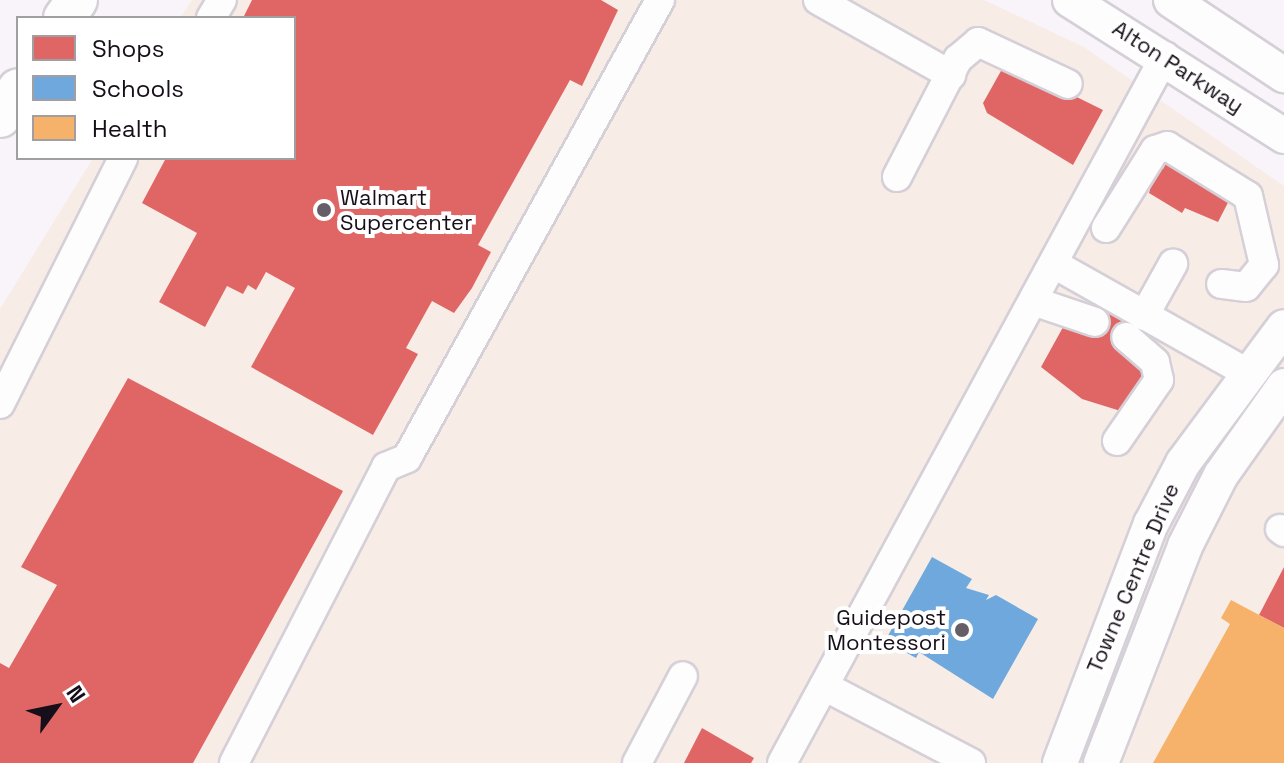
<!DOCTYPE html>
<html>
<head>
<meta charset="utf-8">
<style>
	body { margin:0 }
	#map { position:relative; width:1284px; height:763px; overflow:hidden; background:#f9f4fa; font-family:"Space Grotesk",sans-serif }
	div>[style] { position:absolute }
	[style*='--x'] { left:calc(var(--x)*1px); top:calc(var(--y)*1px); width:calc(var(--w)*1px); rotate:calc(var(--a)*1deg) }
	.commercial>* { inset:0; background:#f8ede6 }
	.shops>* { inset:0; background:#e06666 }
	.schools>* { inset:0; background:#6fa8dc }
	.health>* { inset:0; background:#f6b26b }
	.roads { filter:drop-shadow(2px 0 #d5cfd7) drop-shadow(-2px 0 #d5cfd7) drop-shadow(0 2px #d5cfd7) drop-shadow(0 -2px #d5cfd7) }
	.minor>* { height:28px; margin:-14px; padding:0 14px; transform-origin:14px; border-radius:14px; background:#fefdfe }
	.major>* { height:34px; margin:-17px; padding:0 17px; transform-origin:17px; border-radius:17px; background:#fefdfe }
	.highway>* { height:40px; margin:-20px; padding:0 20px; transform-origin:20px; border-radius:20px; background:#fefdfe }
	.dots>* { width:22px; height:22px; translate:-50% -50%; box-sizing:border-box; border:4px solid #fff; border-radius:50% }
	span { translate:-50% -50%; white-space:nowrap; text-align:center; line-height:1.15; -webkit-text-stroke:8px #fff; paint-order:stroke }
	.street-label { font-size:22px; color:#160e18 }
	.poi-label { font-size:22px; color:#160e18 }
	.left { translate:0 -50%; text-align:left }
	.right { translate:-100% -50%; text-align:right }
	.legend { position:absolute; left:16px; top:16px; width:280px; height:144px; box-sizing:border-box; background:#fff; border:2px solid #a29fa3; margin:0; padding:10px 14px; list-style:none; font-size:24px; color:#160e18 }
	.legend li { display:flex; align-items:center; gap:16px; height:40px }
	.legend b { width:40px; border:2px solid #a29fa3 }
	.north { position:absolute; left:16px; top:667px; width:80px; height:80px; -webkit-text-stroke:6px #fff; paint-order:stroke; rotate:57deg; font-size:22px; font-weight:700; line-height:32px; text-align:center; color:#160e18 }
	.north::after { content:''; display:block; margin:auto; width:28px; height:36px; background:#160e18; clip-path:polygon(50% 0,100% 100%,50% 72%,0 100%) }
</style>
</head>
<body>
<div id="map">
	<div class="commercial">
		<div style="clip-path:polygon(192px 0,984px 0,1084px 47px,1284px 186px,1284px 763px,0 763px,0 309px,93px 158px,294px 158px,294px 18px,180px 18px)"></div>
	</div>
	<div class="shops">
		<div style="clip-path:polygon(252px 0,601px 0,618px 10px,582px 86px,570px 80px,478px 245px,491px 252px,472px 288px,454px 313px,432px 301px,406px 348px,418px 354px,373px 435px,251px 367px,295px 288px,266px 272px,256px 290px,248px 285px,243px 294px,227px 286px,205px 327px,159px 302px,197px 233px,142px 203px,166px 158px,294px 158px,294px 18px,243px 18px)"></div>
		<div style="clip-path:polygon(1006px 62px,1103px 110px,1073px 165px,987px 113px,983px 103px)"></div>
		<div style="clip-path:polygon(1170px 156px,1236px 187px,1218px 222px,1185px 208px,1182px 213px,1149px 193px,1157px 165px,1163px 169px)"></div>
		<div style="clip-path:polygon(1103px 307px,1133px 324px,1120px 350px,1152px 367px,1127px 413px,1082px 399px,1041px 367px,1067px 320px,1089px 332px)"></div>
		<div style="clip-path:polygon(128px 378px,343px 491px,193px 763px,0 763px,0 663px,9px 668px,57px 585px,21px 567px)"></div>
		<div style="clip-path:polygon(1284px 567px,1284px 628px,1259px 615px)"></div>
		<div style="clip-path:polygon(702px 728px,754px 758px,751px 763px,684px 763px)"></div>
	</div>
	<div class="schools">
		<div style="clip-path:polygon(932px 557px,972px 579px,966px 588px,989px 595px,986px 600px,996px 595px,1038px 619px,993px 699px,919px 652px,916px 658px,885px 641px)"></div>
	</div>
	<div class="health">
		<div style="clip-path:polygon(1231px 600px,1284px 628px,1284px 763px,1153px 763px,1230px 624px,1221px 618px)"></div>
	</div>
	<div class="roads">
		<div class="minor">
			<div style="--x:818;--y:0;--w:153;--a:29.4"></div>
			<div style="--x:211;--y:18;--w:21;--a:-59"></div>
			<div style="--x:897;--y:177;--w:133;--a:-62.7"></div>
			<div style="--x:958;--y:59;--w:26;--a:-40"></div>
			<div style="--x:978;--y:42;--w:99;--a:25"></div>
			<div style="--x:1106;--y:228;--w:92;--a:-57.9"></div>
			<div style="--x:1155;--y:150;--w:13;--a:-18"></div>
			<div style="--x:1167;--y:146;--w:95;--a:31.7"></div>
			<div style="--x:1248;--y:196;--w:71;--a:76.9"></div>
			<div style="--x:1264;--y:265;--w:28;--a:129"></div>
			<div style="--x:1246;--y:287;--w:25;--a:-173"></div>
			<div style="--x:1054;--y:264;--w:224;--a:29.4"></div>
			<div style="--x:1033;--y:301;--w:65;--a:18.7"></div>
			<div style="--x:1144;--y:316;--w:60;--a:-60.9"></div>
			<div style="--x:0;--y:404;--w:275;--a:-63.4"></div>
			<div style="--x:1117;--y:441;--w:74;--a:-55.5"></div>
			<div style="--x:1159;--y:380;--w:18;--a:-103"></div>
			<div style="--x:1155;--y:362;--w:38;--a:-139"></div>
			<div style="--x:1280;--y:529;--w:5;--a:37"></div>
			<div style="--x:824;--y:686;--w:166;--a:27.6"></div>
			<div style="--x:234;--y:763;--w:333;--a:-62.8"></div>
			<div style="--x:386;--y:467;--w:23;--a:-23"></div>
			<div style="--x:407;--y:458;--w:523;--a:-61.08"></div>
			<div style="--x:637;--y:763;--w:98;--a:-62.1"></div>
			<div style="--x:782;--y:763;--w:804;--a:-61.55"></div>
		</div>
		<div class="major">
			<div style="--x:1070;--y:0;--w:254;--a:32.4"></div>
			<div style="--x:1171;--y:0;--w:136;--a:33.6"></div>
			<div style="--x:1060;--y:763;--w:256;--a:-69.2"></div>
			<div style="--x:1151;--y:524;--w:69;--a:-62.3"></div>
			<div style="--x:1183;--y:463;--w:169;--a:-53.4"></div>
			<div style="--x:1101;--y:763;--w:233;--a:-68.8"></div>
			<div style="--x:1185;--y:546;--w:80;--a:-63.1"></div>
			<div style="--x:1221;--y:475;--w:109;--a:-54.7"></div>
		</div>
		<div class="highway">
			<div style="--x:64;--y:18;--w:22;--a:-54"></div>
			<div style="--x:0;--y:117;--w:33;--a:-57"></div>
		</div>
	</div>
	<div class="dots">
		<div style="left:324px;top:210px;background:#655e67"></div>
		<div style="left:962px;top:630px;background:#655e67"></div>
	</div>
	<div class="street-label">
		<span style="left:1178px;top:67px;rotate:33deg">Alton Parkway</span>
		<span style="left:1133px;top:578px;rotate:-67deg">Towne Centre Drive</span>
	</div>
	<div class="poi-label">
		<span class="left" style="left:340px;top:210px">Walmart<br>Supercenter</span>
		<span class="right" style="left:946px;top:630px">Guidepost<br>Montessori</span>
	</div>
	<ul class="legend">
	<li><b style="height:22px;background:#e06666"></b>Shops</li>
	<li><b style="height:22px;background:#6fa8dc"></b>Schools</li>
	<li><b style="height:22px;background:#f6b26b"></b>Health</li>
	</ul>
	<div class="north">N</div>
</div>
</body>
</html>
